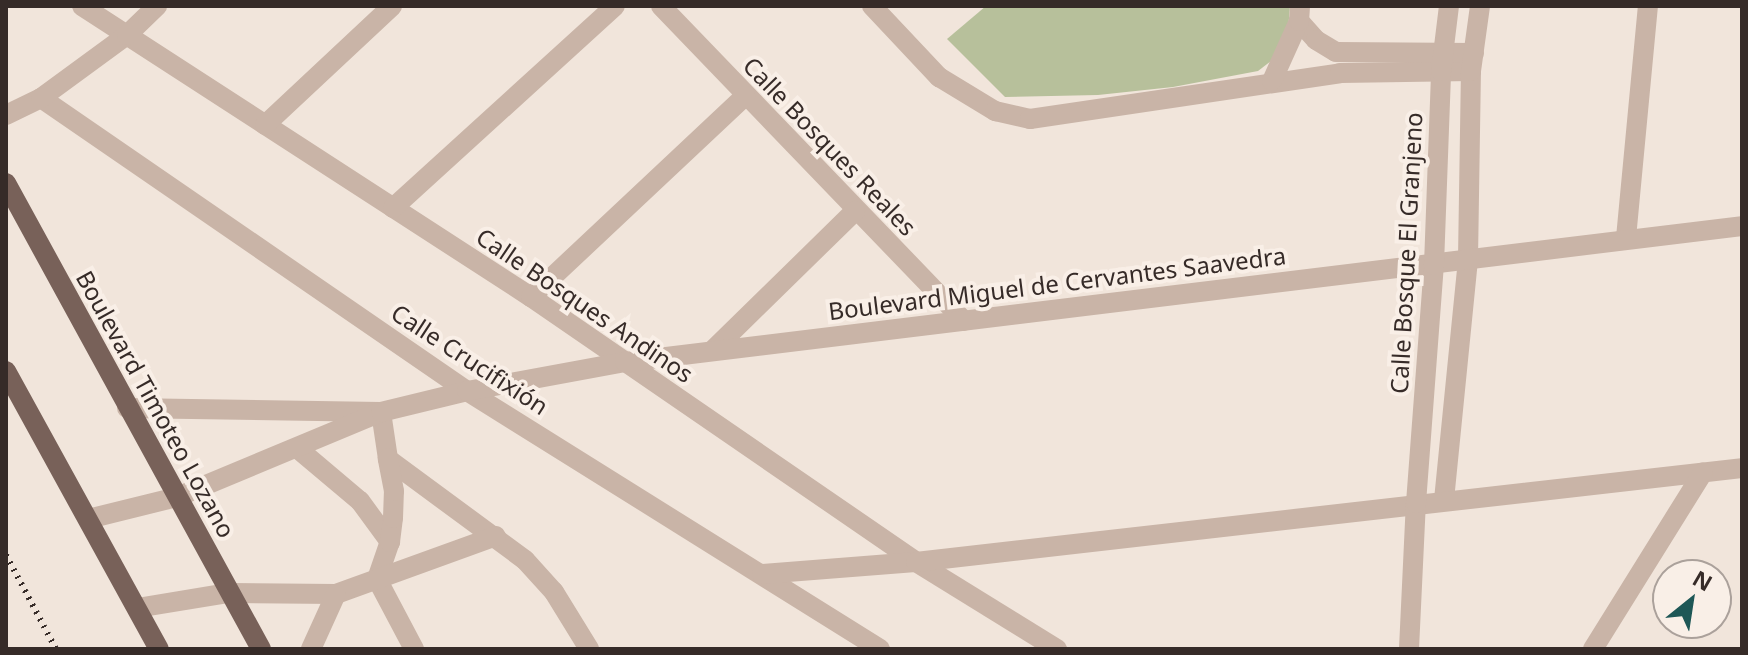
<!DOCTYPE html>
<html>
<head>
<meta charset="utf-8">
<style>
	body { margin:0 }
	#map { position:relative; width:1748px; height:655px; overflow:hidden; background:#f1e5db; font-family:"Noto Sans",sans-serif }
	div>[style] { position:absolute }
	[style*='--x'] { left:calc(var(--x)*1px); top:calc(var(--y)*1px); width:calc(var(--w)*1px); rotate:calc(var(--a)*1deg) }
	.green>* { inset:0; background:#b7c09b }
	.minor>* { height:20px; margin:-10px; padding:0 10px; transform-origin:10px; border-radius:10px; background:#c9b4a7 }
	.primary>* { height:20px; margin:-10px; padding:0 10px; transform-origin:10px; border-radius:10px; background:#786159 }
	.rail>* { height:6px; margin-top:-3px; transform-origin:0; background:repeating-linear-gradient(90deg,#362b28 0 2px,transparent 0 8px) }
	span { translate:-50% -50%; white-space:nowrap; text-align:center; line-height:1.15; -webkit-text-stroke:8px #f9efe7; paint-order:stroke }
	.street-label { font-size:24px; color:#362b28 }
	.frame { position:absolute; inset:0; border:8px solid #362b28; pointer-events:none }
	.north { position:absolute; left:1652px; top:559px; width:80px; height:80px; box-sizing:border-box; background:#f9efe7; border:2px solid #aba19b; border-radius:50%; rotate:30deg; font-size:22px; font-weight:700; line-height:32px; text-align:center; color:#362b28 }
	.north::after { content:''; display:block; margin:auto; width:28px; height:36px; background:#1e5756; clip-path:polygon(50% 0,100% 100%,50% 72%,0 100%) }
</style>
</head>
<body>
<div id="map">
	<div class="green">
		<div style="clip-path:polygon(986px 6px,1290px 6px,1288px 30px,1279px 55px,1258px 71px,1173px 87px,1098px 95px,1005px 97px,947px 39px)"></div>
	</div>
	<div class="minor">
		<div style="--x:82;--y:6;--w:535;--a:32.95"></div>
		<div style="--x:531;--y:297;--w:467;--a:34.5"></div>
		<div style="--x:916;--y:562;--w:166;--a:31.7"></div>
		<div style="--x:661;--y:6;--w:437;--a:46.1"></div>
		<div style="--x:872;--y:6;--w:98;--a:46.7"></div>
		<div style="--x:939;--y:77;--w:66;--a:31.3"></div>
		<div style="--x:995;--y:111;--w:36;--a:13"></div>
		<div style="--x:1030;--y:119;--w:313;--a:-8.4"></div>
		<div style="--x:1340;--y:73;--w:131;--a:-0.9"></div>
		<div style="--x:1299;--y:21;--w:25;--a:48"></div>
		<div style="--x:1316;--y:40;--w:23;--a:31"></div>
		<div style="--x:1336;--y:52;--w:138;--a:0.4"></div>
		<div style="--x:1272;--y:81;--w:66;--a:-65.8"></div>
		<div style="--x:1299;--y:21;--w:15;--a:-86"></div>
		<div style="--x:41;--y:98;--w:517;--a:34.52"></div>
		<div style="--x:467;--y:391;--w:487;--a:32"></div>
		<div style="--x:6;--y:115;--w:39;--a:-26"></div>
		<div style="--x:41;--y:98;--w:107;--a:-36.2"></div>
		<div style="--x:127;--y:35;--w:42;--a:-44"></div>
		<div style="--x:265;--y:125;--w:174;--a:-43.1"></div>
		<div style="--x:393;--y:208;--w:300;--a:-42.3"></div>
		<div style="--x:1626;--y:238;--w:233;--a:-84.6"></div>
		<div style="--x:531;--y:297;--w:294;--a:-43.2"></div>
		<div style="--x:713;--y:350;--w:199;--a:-44.4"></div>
		<div style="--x:127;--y:408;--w:254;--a:0.9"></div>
		<div style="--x:381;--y:412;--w:48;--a:81.5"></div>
		<div style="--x:388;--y:459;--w:170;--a:36.4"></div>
		<div style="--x:525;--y:560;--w:43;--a:47.8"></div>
		<div style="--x:554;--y:592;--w:67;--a:58.4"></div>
		<div style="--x:297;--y:448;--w:82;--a:40.1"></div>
		<div style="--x:360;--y:501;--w:51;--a:53.8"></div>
		<div style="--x:1444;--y:500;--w:242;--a:-84.3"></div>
		<div style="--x:1468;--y:259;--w:188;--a:-89.1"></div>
		<div style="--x:1471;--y:71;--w:66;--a:-82.1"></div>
		<div style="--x:88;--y:519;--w:92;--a:-13.9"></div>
		<div style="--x:177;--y:497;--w:221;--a:-22.6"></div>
		<div style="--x:381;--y:412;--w:89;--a:-13.7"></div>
		<div style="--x:467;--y:391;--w:161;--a:-10.4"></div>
		<div style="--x:625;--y:362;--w:1125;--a:-6.94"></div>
		<div style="--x:762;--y:574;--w:154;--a:-4.5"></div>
		<div style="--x:916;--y:562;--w:831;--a:-6.49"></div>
		<div style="--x:377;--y:579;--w:39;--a:-71"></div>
		<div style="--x:390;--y:542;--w:24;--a:-83"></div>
		<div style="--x:393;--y:518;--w:27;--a:-88"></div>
		<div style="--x:394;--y:491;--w:33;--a:-101"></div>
		<div style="--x:377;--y:579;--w:79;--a:62.1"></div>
		<div style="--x:137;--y:608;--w:93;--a:-9.3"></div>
		<div style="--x:229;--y:593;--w:107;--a:0.5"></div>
		<div style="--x:336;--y:594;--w:170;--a:-19.9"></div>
		<div style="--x:311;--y:649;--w:60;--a:-65.6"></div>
		<div style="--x:1409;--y:649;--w:146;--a:-87.3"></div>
		<div style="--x:1416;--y:503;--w:239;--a:-85.7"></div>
		<div style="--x:1434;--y:265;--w:194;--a:-87.9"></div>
		<div style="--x:1441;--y:71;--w:65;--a:-83"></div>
		<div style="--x:1593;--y:649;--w:208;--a:-58.1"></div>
	</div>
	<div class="primary">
		<div style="--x:6;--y:183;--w:531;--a:61.31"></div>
		<div style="--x:6;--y:371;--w:317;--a:61.2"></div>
	</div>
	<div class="rail">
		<div style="--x:6;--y:555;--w:106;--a:62"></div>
	</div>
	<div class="street-label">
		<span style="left:830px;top:146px;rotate:46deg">Calle Bosques Reales</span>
		<span style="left:1406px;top:253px;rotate:-87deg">Calle Bosque El Granjeno</span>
		<span style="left:1057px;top:283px;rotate:-7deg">Boulevard Miguel de Cervantes Saavedra</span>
		<span style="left:585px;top:305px;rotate:34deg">Calle Bosques Andinos</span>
		<span style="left:470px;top:359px;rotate:33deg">Calle Crucifixión</span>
		<span style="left:156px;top:404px;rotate:61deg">Boulevard Timoteo Lozano</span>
	</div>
	<div class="frame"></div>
	<div class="north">N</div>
</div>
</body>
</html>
